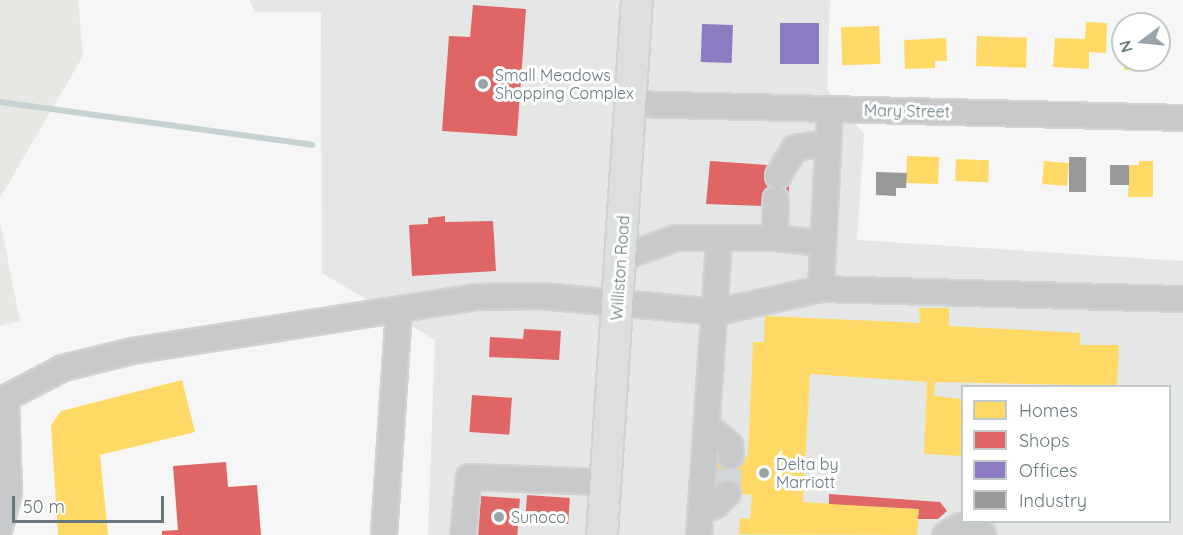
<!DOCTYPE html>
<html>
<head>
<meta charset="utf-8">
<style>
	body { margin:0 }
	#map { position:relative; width:1183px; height:535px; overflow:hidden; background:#f6f6f6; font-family:Quicksand,sans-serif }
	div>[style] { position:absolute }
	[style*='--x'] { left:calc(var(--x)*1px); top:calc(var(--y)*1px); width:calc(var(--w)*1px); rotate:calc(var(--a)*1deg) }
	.built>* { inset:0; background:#e5e7e6 }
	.green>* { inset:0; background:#e6e8e4 }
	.homes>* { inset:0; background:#ffd966; transform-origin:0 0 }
	.shops>* { inset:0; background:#e06666; transform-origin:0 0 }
	.offices>* { inset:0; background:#8e7cc3; transform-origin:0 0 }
	.industry>* { inset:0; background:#999; transform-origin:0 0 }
	.stream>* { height:6px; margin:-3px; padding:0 3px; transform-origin:3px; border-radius:3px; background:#c7d2d2 }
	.minor-tunnel>* { height:24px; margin-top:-12px; transform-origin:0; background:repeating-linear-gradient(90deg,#d2d6d8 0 24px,transparent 0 36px) }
	.roads { filter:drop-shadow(2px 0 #d1d2d3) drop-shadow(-2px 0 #d1d2d3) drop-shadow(0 2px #d1d2d3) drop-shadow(0 -2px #d1d2d3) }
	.minor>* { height:24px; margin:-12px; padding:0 12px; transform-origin:12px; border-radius:12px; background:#c7c9ca }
	.major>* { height:30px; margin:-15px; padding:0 15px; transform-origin:15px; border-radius:15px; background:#dddede }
	.dots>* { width:16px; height:16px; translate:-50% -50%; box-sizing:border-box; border:3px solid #fff; border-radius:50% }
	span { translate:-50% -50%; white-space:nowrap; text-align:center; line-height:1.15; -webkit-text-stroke:6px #fff; paint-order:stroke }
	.poi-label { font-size:16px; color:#66787c }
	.left { translate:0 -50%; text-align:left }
	.street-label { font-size:16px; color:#66787c }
	.legend { position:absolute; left:961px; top:385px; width:210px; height:138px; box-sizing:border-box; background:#fff; border:2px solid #c2c9cb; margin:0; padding:8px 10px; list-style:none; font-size:18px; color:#66787c }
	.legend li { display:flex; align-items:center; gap:12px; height:30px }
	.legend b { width:30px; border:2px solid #c2c9cb }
	.north { position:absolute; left:1111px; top:12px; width:60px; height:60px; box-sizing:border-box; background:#fff; border:2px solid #c2c9cb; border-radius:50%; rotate:254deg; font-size:16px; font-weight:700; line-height:24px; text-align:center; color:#66787c }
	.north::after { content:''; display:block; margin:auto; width:21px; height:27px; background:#98a4a7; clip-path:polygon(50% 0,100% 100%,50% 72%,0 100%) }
	.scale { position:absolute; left:12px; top:496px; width:152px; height:27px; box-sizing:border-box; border:3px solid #66787c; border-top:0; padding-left:8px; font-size:18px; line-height:21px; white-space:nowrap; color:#66787c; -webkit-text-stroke:4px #fff; paint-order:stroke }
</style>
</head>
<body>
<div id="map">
	<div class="built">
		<div style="clip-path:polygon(evenodd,249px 0,830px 0,827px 89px,864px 134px,857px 240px,1183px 261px,1183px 535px,428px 535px,435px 340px,322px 273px,321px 12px,255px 12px,249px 0,962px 386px,1170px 386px,1170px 522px,962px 522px,962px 386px)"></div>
	</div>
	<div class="green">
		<div style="clip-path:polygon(0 0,78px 0,83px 56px,0 198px)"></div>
		<div style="clip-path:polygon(0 220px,20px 321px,0 326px)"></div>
	</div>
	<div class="homes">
		<div style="clip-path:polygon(1086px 22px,1107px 23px,1106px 53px,1089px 52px,1089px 69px,1053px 67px,1055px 38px,1085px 39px)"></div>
		<div style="left:879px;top:26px;width:38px;height:38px;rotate:88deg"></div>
		<div style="left:977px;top:36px;width:50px;height:30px;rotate:2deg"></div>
		<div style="clip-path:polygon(946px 38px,947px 61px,935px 61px,935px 68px,905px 69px,904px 40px)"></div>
		<div style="left:1124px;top:60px;width:29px;height:10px"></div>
		<div style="left:907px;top:156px;width:32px;height:27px;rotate:2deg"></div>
		<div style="left:956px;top:159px;width:33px;height:22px;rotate:2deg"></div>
		<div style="left:1044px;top:161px;width:25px;height:23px;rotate:5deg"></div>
		<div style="clip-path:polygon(1139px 161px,1153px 161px,1153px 197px,1128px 197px,1129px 165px,1139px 165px)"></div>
		<div style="clip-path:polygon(919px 308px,949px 308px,949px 326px,1080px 333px,1080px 345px,1119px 345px,1117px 386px,935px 382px,934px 396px,962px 399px,962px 456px,924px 454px,927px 382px,810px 374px,803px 502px,919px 509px,917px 535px,739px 534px,740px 518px,750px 519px,752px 495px,714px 492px,715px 455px,748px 457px,753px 342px,764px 342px,765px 316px,920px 323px)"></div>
		<div style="clip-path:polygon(182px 380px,195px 432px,100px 455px,108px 535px,58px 535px,51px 425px,61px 411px)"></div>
	</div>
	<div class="shops">
		<div style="clip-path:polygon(473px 5px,526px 9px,517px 136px,442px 131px,449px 36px,470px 37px)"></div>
		<div style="clip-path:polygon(710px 161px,767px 165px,766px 175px,790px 177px,788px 199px,765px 199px,765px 206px,706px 204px)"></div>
		<div style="clip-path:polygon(445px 216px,445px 222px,493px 221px,496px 271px,412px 276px,409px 225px,428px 224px,428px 218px)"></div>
		<div style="clip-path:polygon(524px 329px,561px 331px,559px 360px,489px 357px,490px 337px,523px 339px)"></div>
		<div style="left:472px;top:395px;width:40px;height:37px;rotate:4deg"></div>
		<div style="clip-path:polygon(226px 462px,228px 487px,257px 485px,261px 535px,162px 535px,162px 531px,178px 530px,173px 466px)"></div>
		<div style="clip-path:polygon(829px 494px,940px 502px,947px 511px,938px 519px,918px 519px,919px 509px,829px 504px)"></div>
		<div style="left:527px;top:495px;width:43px;height:26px;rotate:4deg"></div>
		<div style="left:481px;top:496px;width:39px;height:39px;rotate:4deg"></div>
	</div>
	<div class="offices">
		<div style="left:780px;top:23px;width:39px;height:41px"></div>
		<div style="left:702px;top:24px;width:31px;height:38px;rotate:2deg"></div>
	</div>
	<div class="industry">
		<div style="left:1069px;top:157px;width:17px;height:35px"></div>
		<div style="left:1110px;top:165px;width:19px;height:20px"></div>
		<div style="clip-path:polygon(876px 172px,907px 173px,906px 188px,896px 188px,896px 196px,876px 195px)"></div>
	</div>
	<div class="stream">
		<div style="--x:0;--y:102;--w:315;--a:7.8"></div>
	</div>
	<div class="minor-tunnel">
		<div style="--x:728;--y:493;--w:37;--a:-85"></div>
	</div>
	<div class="roads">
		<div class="minor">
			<div style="--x:631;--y:104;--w:552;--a:1.45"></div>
			<div style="--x:778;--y:176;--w:33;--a:-59"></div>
			<div style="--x:795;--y:148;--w:31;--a:-9"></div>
			<div style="--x:775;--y:238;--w:39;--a:-89"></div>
			<div style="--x:621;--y:258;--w:59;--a:-20"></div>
			<div style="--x:676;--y:238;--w:99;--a:0"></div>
			<div style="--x:775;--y:238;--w:46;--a:6.2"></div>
			<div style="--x:821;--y:289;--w:180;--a:-87.1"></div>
			<div style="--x:0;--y:401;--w:71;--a:-27.6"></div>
			<div style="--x:63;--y:368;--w:71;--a:-13.8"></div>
			<div style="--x:132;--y:351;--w:347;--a:-8.9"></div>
			<div style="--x:475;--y:297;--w:66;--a:-0.9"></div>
			<div style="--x:541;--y:296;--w:177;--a:5.2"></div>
			<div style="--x:717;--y:312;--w:107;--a:-12.5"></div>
			<div style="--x:821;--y:289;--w:362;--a:1.6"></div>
			<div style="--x:708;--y:427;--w:28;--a:39"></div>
			<div style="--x:730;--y:445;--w:11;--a:85"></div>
			<div style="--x:701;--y:511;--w:16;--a:-22"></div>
			<div style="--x:716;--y:505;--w:17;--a:-45"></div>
			<div style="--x:0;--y:527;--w:35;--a:-75"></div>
			<div style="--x:9;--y:493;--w:92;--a:-91.9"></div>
			<div style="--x:384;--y:535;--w:224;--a:-86.2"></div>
			<div style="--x:463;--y:535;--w:58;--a:-84.1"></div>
			<div style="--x:469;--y:477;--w:136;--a:2.1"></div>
			<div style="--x:699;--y:535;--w:297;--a:-86.1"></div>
			<div style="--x:945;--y:535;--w:18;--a:-29"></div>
			<div style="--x:961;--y:526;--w:24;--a:22"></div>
		</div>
		<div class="major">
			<div style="--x:602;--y:535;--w:536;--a:-86.26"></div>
		</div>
	</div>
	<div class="dots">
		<div style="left:483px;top:84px;background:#98a4a7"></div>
		<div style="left:764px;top:473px;background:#98a4a7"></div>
		<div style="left:499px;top:517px;background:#98a4a7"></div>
	</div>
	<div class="poi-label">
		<span class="left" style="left:495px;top:84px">Small Meadows<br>Shopping Complex</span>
		<span class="left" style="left:776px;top:473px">Delta by<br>Marriott</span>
		<span class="left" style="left:511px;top:517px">Sunoco</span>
	</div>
	<div class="street-label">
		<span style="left:907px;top:111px;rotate:1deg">Mary Street</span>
		<span style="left:620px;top:268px;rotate:-86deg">Williston Road</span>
	</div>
	<ul class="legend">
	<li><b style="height:16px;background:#ffd966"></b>Homes</li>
	<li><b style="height:16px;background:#e06666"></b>Shops</li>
	<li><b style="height:16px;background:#8e7cc3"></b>Offices</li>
	<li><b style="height:16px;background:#999"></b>Industry</li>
	</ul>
	<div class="north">N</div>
	<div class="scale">50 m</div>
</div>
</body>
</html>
